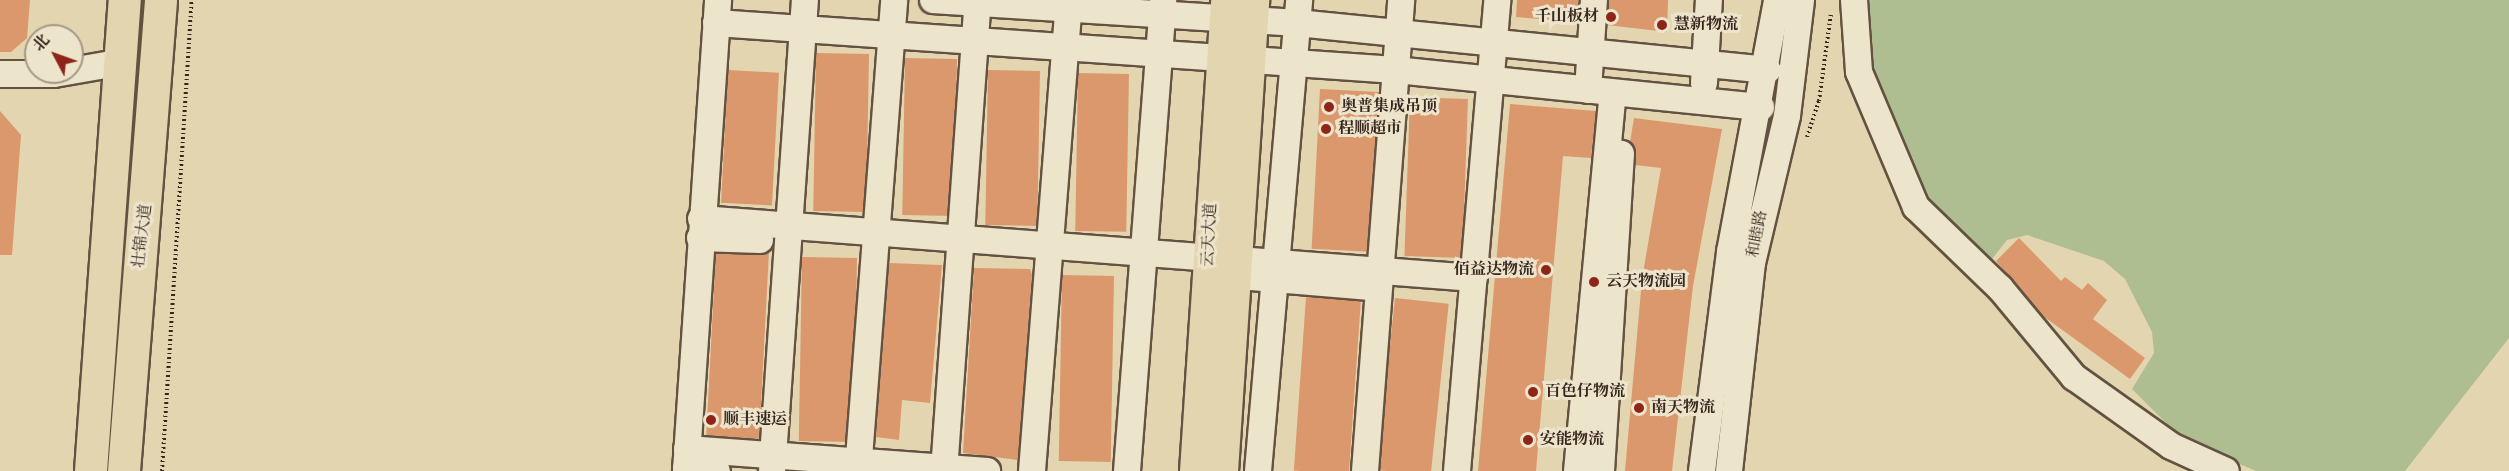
<!DOCTYPE html>
<html>
<head>
<meta charset="utf-8">
<style>
	body { margin:0 }
	#map { position:relative; width:2509px; height:471px; overflow:hidden; background:#e3d5b0; font-family:"Old Standard TT","Noto Serif SC",serif }
	div>[style] { position:absolute }
	[style*='--x'] { left:calc(var(--x)*1px); top:calc(var(--y)*1px); width:calc(var(--w)*1px); rotate:calc(var(--a)*1deg) }
	.green>* { inset:0; background:#aebe90 }
	.building>* { inset:0; background:#db986d; transform-origin:0 0 }
	.path>* { height:4px; margin-top:-2px; transform-origin:0; background:repeating-linear-gradient(90deg,#38271e 0 1.5px,transparent 0 4.5px) }
	.roads { filter:drop-shadow(2px 0 #635242) drop-shadow(-2px 0 #635242) drop-shadow(0 2px #635242) drop-shadow(0 -2px #635242) }
	.minor>* { height:26px; margin:-13px; padding:0 13px; transform-origin:13px; border-radius:13px; background:#ede4cc }
	.major>* { height:32px; margin:-16px; padding:0 16px; transform-origin:16px; border-radius:16px; background:#e3d5b0 }
	.dots>* { width:16px; height:16px; translate:-50% -50%; box-sizing:border-box; border:3px solid #ede4cc; border-radius:50% }
	span { translate:-50% -50%; white-space:nowrap; text-align:center; line-height:1.15; -webkit-text-stroke:6px #ede4cc; paint-order:stroke }
	.poi-label { font-size:16px; color:#38271e; font-weight:700 }
	.right { translate:-100% -50%; text-align:right }
	.left { translate:0 -50%; text-align:left }
	.street-label { font-size:16px; color:#38271e }
	.north { position:absolute; left:24px; top:24px; width:60px; height:60px; box-sizing:border-box; background:#ede4cc; border:2px solid #a59886; border-radius:50%; rotate:311deg; font-size:16px; font-weight:700; line-height:24px; text-align:center; color:#38271e }
	.north::after { content:''; display:block; margin:auto; width:21px; height:27px; background:#8f2418; clip-path:polygon(50% 0,100% 100%,50% 72%,0 100%) }
</style>
</head>
<body>
<div id="map">
	<div class="green">
		<div style="clip-path:polygon(1864px 0,2509px 0,2509px 338px,2405px 471px,2256px 471px,2182px 439px,2132px 389px,2154px 353px,2152px 332px,2125px 279px,2104px 261px,2027px 235px,2007px 240px,1985px 268px,1929px 213px,1868px 75px)"></div>
	</div>
	<div class="building">
		<div style="clip-path:polygon(0 0,30px 0,27px 38px,11px 52px,0 52px)"></div>
		<div style="clip-path:polygon(1517px 0,1579px 0,1578px 22px,1516px 17px)"></div>
		<div style="clip-path:polygon(1609px 0,1668px 0,1667px 32px,1607px 25px)"></div>
		<div style="left:816px;top:53px;width:53px;height:158px;rotate:1deg"></div>
		<div style="left:905px;top:58px;width:52px;height:157px;rotate:1deg"></div>
		<div style="left:728px;top:70px;width:51px;height:133px;rotate:3deg"></div>
		<div style="left:988px;top:70px;width:52px;height:155px;rotate:1deg"></div>
		<div style="left:1078px;top:73px;width:51px;height:158px;rotate:1deg"></div>
		<div style="left:1320px;top:89px;width:59px;height:160px;rotate:3deg"></div>
		<div style="left:1410px;top:97px;width:58px;height:159px;rotate:2deg"></div>
		<div style="clip-path:polygon(1510px 104px,1596px 111px,1591px 158px,1563px 156px,1536px 471px,1478px 471px)"></div>
		<div style="clip-path:polygon(0 111px,21px 135px,12px 255px,0 255px)"></div>
		<div style="clip-path:polygon(1634px 118px,1722px 129px,1693px 286px,1672px 471px,1625px 471px,1642px 279px,1661px 168px,1635px 165px,1630px 142px)"></div>
		<div style="clip-path:polygon(2019px 238px,2061px 281px,2065px 277px,2082px 290px,2088px 283px,2107px 300px,2093px 319px,2145px 358px,2130px 379px,2043px 316px,1996px 261px)"></div>
		<div style="left:769px;top:251px;width:188px;height:53px;rotate:93deg"></div>
		<div style="left:802px;top:257px;width:55px;height:184px;rotate:1deg"></div>
		<div style="clip-path:polygon(889px 263px,942px 265px,930px 403px,902px 400px,899px 440px,876px 437px)"></div>
		<div style="clip-path:polygon(974px 268px,1030px 269px,1032px 275px,1018px 460px,963px 453px)"></div>
		<div style="left:1062px;top:275px;width:52px;height:186px;rotate:1deg"></div>
		<div style="left:1306px;top:297px;width:55px;height:174px;rotate:4deg"></div>
		<div style="left:1395px;top:298px;width:54px;height:173px;rotate:6deg"></div>
	</div>
	<div class="path">
		<div style="--x:1807;--y:137;--w:38;--a:-72"></div>
		<div style="--x:1819;--y:101;--w:89;--a:-82.2"></div>
		<div style="--x:162;--y:471;--w:472;--a:-86.4"></div>
	</div>
	<div class="roads">
		<div class="minor">
			<div style="--x:933;--y:0;--w:365;--a:3.6"></div>
			<div style="--x:1297;--y:23;--w:473;--a:5.7"></div>
			<div style="--x:1854;--y:0;--w:72;--a:86"></div>
			<div style="--x:1859;--y:72;--w:147;--a:67.1"></div>
			<div style="--x:1916;--y:207;--w:117;--a:44"></div>
			<div style="--x:2000;--y:288;--w:116;--a:50.3"></div>
			<div style="--x:2074;--y:377;--w:119;--a:35.4"></div>
			<div style="--x:2171;--y:446;--w:60;--a:24.4"></div>
			<div style="--x:716;--y:23;--w:681;--a:3.96"></div>
			<div style="--x:1395;--y:70;--w:368;--a:5.8"></div>
			<div style="--x:0;--y:74;--w:54;--a:0"></div>
			<div style="--x:54;--y:74;--w:64;--a:-9.9"></div>
			<div style="--x:1704;--y:83;--w:83;--a:-86.6"></div>
			<div style="--x:1588;--y:90;--w:90;--a:-86.2"></div>
			<div style="--x:701;--y:219;--w:775;--a:4.36"></div>
			<div style="--x:700;--y:238;--w:60;--a:1.9"></div>
			<div style="--x:1215;--y:274;--w:156;--a:4.8"></div>
			<div style="--x:687;--y:449;--w:301;--a:4.2"></div>
			<div style="--x:686;--y:468;--w:31;--a:6"></div>
			<div style="--x:686;--y:471;--w:472;--a:-86.1"></div>
			<div style="--x:772;--y:471;--w:472;--a:-86"></div>
			<div style="--x:858;--y:471;--w:472;--a:-85.6"></div>
			<div style="--x:944;--y:471;--w:472;--a:-85.9"></div>
			<div style="--x:1032;--y:471;--w:472;--a:-85.5"></div>
			<div style="--x:1127;--y:471;--w:472;--a:-85.6"></div>
			<div style="--x:1258;--y:471;--w:473;--a:-85"></div>
			<div style="--x:1365;--y:471;--w:472;--a:-85.6"></div>
			<div style="--x:1457;--y:471;--w:473;--a:-85.1"></div>
			<div style="--x:1577;--y:471;--w:380;--a:-84.6"></div>
			<div style="--x:1601;--y:471;--w:318;--a:-86.4"></div>
			<div style="--x:1702;--y:471;--w:221;--a:-82.7"></div>
			<div style="--x:1730;--y:252;--w:256;--a:-79.4"></div>
			<div style="--x:1729;--y:471;--w:209;--a:-83.7"></div>
			<div style="--x:1752;--y:263;--w:151;--a:-76.6"></div>
			<div style="--x:1787;--y:116;--w:117;--a:-83.1"></div>
		</div>
		<div class="major">
			<div style="--x:91;--y:471;--w:472;--a:-85.9"></div>
			<div style="--x:124;--y:471;--w:472;--a:-85.5"></div>
			<div style="--x:1196;--y:471;--w:472;--a:-86.2"></div>
			<div style="--x:1222;--y:471;--w:472;--a:-86.2"></div>
		</div>
	</div>
	<div class="dots">
		<div style="left:1611px;top:17px;background:#8f2418"></div>
		<div style="left:1662px;top:25px;background:#8f2418"></div>
		<div style="left:1329px;top:107px;background:#8f2418"></div>
		<div style="left:1326px;top:129px;background:#8f2418"></div>
		<div style="left:1546px;top:270px;background:#8f2418"></div>
		<div style="left:1594px;top:282px;background:#8f2418"></div>
		<div style="left:1533px;top:392px;background:#8f2418"></div>
		<div style="left:1639px;top:408px;background:#8f2418"></div>
		<div style="left:711px;top:420px;background:#8f2418"></div>
		<div style="left:1528px;top:440px;background:#8f2418"></div>
	</div>
	<div class="poi-label">
		<span class="right" style="left:1599px;top:17px">千山板材</span>
		<span class="left" style="left:1674px;top:25px">慧新物流</span>
		<span class="left" style="left:1341px;top:107px">奥普集成吊顶</span>
		<span class="left" style="left:1338px;top:129px">程顺超市</span>
		<span class="right" style="left:1534px;top:270px">佰益达物流</span>
		<span class="left" style="left:1606px;top:282px">云天物流园</span>
		<span class="left" style="left:1545px;top:392px">百色仔物流</span>
		<span class="left" style="left:1651px;top:408px">南天物流</span>
		<span class="left" style="left:723px;top:420px">顺丰速运</span>
		<span class="left" style="left:1540px;top:440px">安能物流</span>
	</div>
	<div class="street-label">
		<span style="left:1758px;top:234px;rotate:-79deg">和睦路</span>
		<span style="left:1210px;top:235px;rotate:-87deg">云天大道</span>
		<span style="left:143px;top:236px;rotate:-83deg">壮锦大道</span>
	</div>
	<div class="north">北</div>
</div>
</body>
</html>
